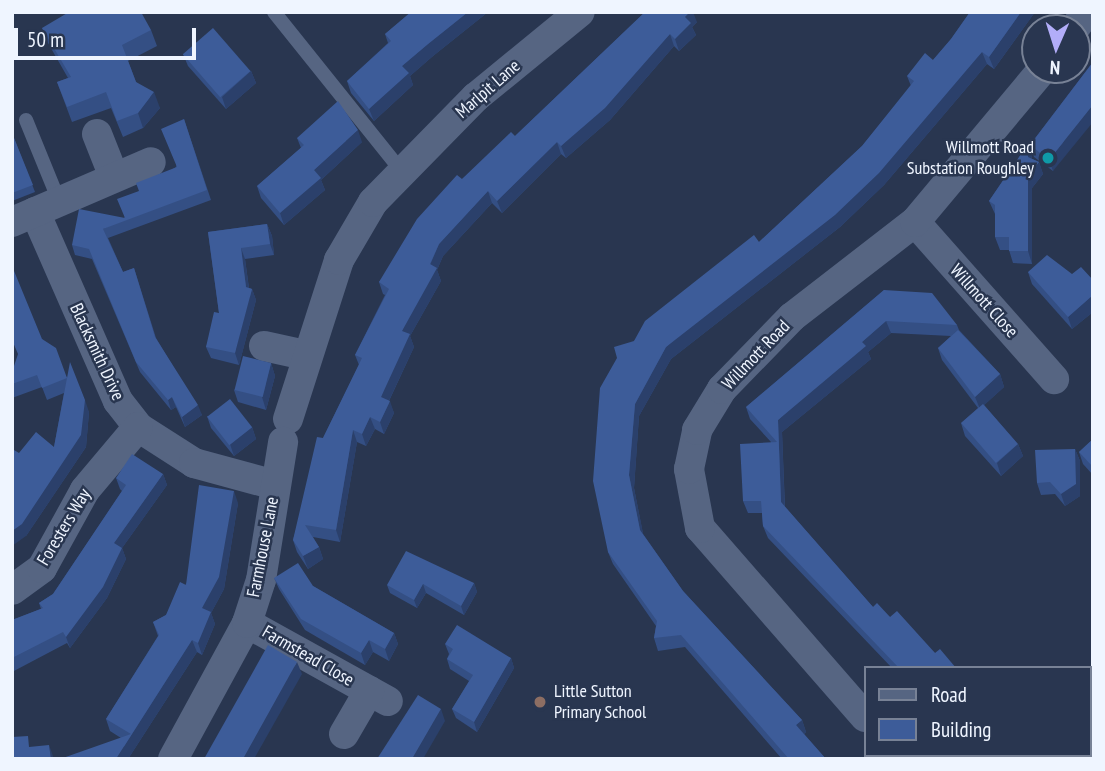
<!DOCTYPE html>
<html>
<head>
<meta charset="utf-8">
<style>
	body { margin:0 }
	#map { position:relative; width:1105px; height:771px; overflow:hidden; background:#293650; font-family:"PT Sans Narrow",sans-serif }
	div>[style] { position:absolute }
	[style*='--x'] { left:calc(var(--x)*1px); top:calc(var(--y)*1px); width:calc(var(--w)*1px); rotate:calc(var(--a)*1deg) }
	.service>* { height:14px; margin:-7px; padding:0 7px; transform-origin:7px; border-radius:7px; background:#566582 }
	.minor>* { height:30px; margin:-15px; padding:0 15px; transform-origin:15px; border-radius:15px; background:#566582 }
	.wall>* { inset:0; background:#344f84; transform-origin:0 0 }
	.shaded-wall>* { inset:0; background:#2b406b }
	.building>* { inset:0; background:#3d5c99; transform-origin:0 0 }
	.dots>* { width:19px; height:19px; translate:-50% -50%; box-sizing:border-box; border:4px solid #293650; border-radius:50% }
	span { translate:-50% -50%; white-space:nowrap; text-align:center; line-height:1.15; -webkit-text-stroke:5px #293650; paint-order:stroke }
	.street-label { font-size:18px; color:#eff5ff }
	.poi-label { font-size:18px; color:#eff5ff }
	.right { translate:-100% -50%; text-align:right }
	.left { translate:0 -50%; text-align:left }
	.frame { position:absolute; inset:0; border:14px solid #eff5ff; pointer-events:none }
	.legend { position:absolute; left:864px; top:666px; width:228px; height:91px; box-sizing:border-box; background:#293650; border:2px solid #788296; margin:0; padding:9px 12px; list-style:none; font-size:21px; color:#eff5ff }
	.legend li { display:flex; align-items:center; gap:14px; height:35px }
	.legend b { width:35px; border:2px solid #788296 }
	.north { position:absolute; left:1021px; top:14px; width:70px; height:70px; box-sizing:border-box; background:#293650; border:2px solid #788296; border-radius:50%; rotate:183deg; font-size:19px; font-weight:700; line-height:28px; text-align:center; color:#eff5ff }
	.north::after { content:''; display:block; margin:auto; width:24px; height:32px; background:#b2adf9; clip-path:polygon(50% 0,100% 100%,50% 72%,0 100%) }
	.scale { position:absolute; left:14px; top:28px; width:182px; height:32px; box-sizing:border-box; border:4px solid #eff5ff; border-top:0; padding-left:9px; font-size:21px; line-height:24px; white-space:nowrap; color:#eff5ff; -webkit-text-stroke:5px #293650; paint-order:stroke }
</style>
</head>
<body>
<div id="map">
	<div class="service">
		<div style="--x:274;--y:12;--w:205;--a:51.3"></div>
		<div style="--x:26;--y:120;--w:87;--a:67.8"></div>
	</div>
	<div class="minor">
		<div style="--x:1075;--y:28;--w:19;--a:-55"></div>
		<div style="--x:97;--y:134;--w:46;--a:68.4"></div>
		<div style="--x:35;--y:212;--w:206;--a:66.3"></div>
		<div style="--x:118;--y:401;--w:33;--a:52"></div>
		<div style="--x:138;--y:427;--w:67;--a:32.7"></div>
		<div style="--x:194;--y:463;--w:84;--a:15.2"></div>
		<div style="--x:12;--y:222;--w:151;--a:-23.3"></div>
		<div style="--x:915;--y:222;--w:210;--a:48.5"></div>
		<div style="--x:264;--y:346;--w:42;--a:12.4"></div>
		<div style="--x:288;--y:419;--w:167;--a:-72.2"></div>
		<div style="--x:339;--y:260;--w:67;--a:-59.6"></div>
		<div style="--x:373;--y:202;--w:147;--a:-45.6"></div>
		<div style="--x:476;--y:97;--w:134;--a:-39.3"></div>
		<div style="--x:12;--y:590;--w:37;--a:-36"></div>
		<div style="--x:42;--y:568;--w:89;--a:-61.1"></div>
		<div style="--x:85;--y:490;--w:82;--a:-49.9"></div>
		<div style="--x:247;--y:623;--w:161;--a:29"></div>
		<div style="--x:865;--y:717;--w:251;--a:-131.1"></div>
		<div style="--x:700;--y:528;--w:60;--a:-100.6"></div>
		<div style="--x:689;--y:469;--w:40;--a:-78"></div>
		<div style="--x:697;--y:430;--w:48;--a:-58.6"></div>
		<div style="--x:722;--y:389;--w:100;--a:-45.8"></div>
		<div style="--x:792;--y:317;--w:155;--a:-37.7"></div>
		<div style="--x:915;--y:222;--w:198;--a:-50.1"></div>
		<div style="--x:344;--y:734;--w:50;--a:-59.8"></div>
		<div style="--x:899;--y:755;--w:5;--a:53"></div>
		<div style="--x:173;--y:759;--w:155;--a:-61.4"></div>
		<div style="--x:247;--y:623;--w:45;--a:-72"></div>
		<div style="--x:261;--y:580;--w:140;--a:-80.9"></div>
	</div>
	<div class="wall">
		<div style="clip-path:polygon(411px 12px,488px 12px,433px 56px,410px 76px,413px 85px,374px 121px,351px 93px,347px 81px,388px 43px,385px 34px)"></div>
		<div style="clip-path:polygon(645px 12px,697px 22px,692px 27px,696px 35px,679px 51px,674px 46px,610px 120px,566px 158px,561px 154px,502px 213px,492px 203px,443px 256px,437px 270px,441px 281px,410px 336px,414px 347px,389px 401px,394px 413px,384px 434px,375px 429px,366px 446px,357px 442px,340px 542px,313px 537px,319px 547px,323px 559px,308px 569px,297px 552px,293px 540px,323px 438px,359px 365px,355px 355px,385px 295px,383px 294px,379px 282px,462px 179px,515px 136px)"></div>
		<div style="clip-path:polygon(970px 12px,1035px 12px,994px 69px,987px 64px,884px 185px,840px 227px,671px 359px,639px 416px,634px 488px,643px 534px,683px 591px,802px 720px,806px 732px,804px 734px,826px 759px,782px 759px,685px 647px,658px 651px,654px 638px,656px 626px,613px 564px,608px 552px,634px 341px,759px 242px,862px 146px,911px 86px,907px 76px,933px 60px,951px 39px)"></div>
		<div style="clip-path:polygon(42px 28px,151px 30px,157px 46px,128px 61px,136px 82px,160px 108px,143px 128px,123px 137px,111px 108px,72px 122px,57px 82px,68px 78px,48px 43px)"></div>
		<div style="clip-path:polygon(183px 54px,251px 71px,256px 83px,226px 109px,188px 66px)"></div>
		<div style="clip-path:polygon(1093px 62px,1053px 171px,1034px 157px,1030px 145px)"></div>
		<div style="clip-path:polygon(184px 119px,211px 200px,108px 238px,123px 272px,134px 268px,156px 338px,202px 415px,185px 427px,176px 407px,171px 410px,140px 372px,92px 259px,75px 255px,72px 245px,124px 218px,139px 191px,176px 167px)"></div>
		<div style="clip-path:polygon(12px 133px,35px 192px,12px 201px)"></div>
		<div style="clip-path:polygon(297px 138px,362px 142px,321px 180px,325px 190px,284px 225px,261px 198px,257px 186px,301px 148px)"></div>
		<div style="clip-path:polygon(1028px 144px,1032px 156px,1032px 159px,1039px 162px,1043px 174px,1032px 188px,1032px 264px,1013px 263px,1009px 250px,1000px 250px,995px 237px,995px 214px,989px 201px)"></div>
		<div style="clip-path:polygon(267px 224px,272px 236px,274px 255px,245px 259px,249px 288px,252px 289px,256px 300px,239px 365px,211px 358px,206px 347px,219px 313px,208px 232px)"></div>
		<div style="clip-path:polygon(1028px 272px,1072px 274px,1093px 280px,1093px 312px,1072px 329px,1032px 284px)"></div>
		<div style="clip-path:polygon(884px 290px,957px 325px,959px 330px,1000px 374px,1004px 387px,984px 405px,1018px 444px,1023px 456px,1001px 476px,965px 436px,961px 423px,978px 408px,942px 360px,938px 348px,951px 336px,891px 333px,868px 352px,871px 359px,782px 432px,785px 507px,873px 607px,890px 617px,935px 653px,956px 668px,892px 668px,768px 538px,763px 526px,762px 513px,748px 513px,743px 501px,771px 442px,750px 419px,746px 407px)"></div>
		<div style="clip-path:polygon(42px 339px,89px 412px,86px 447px,26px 536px,19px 453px,54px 447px,64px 393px,47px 400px,42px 387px,12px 398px,12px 372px)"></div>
		<div style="clip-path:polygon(271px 363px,275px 376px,266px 410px,238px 402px,234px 390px)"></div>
		<div style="clip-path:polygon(207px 416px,252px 427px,256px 439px,234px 456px,211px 428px)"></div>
		<div style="clip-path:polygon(1093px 439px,1093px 475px,1083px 464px,1079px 452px)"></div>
		<div style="clip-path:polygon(1075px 449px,1080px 461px,1080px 496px,1065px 506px,1055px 494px,1041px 495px,1037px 483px)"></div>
		<div style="clip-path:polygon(163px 474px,167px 485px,122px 548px,126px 559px,107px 598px,70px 648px,67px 643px,12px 672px,12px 620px,41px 609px,39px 603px,53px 594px,122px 491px,120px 489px,116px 478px)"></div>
		<div style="clip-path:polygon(238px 503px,224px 589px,211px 613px,215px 624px,202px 655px,197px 652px,128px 759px,121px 738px,110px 731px,106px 719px,158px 636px,153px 622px,166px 615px)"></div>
		<div style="clip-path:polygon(274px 578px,313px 586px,394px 633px,398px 644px,389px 661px,373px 652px,365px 665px,305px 630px,279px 589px)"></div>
		<div style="clip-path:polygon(474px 583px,477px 592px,464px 615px,426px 593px,417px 608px,390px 593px,387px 585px)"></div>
		<div style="clip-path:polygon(445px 644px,511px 658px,514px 668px,477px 732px,456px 718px,452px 709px,469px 681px,450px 669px,447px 659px,449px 654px)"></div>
		<div style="left:975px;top:755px;width:44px;height:5px"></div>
	</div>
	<div class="shaded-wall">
		<div style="clip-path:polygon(468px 12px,488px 12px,433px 56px,410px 76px,413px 85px,374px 121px,369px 109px,402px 66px,428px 44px)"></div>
		<div style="clip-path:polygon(690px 12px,693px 12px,697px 22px,692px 27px,696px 35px,679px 51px,675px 39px,685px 17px)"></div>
		<div style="clip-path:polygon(1021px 12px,1035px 12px,994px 69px,989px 57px)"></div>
		<div style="clip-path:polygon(670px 34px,674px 46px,610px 120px,566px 158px,561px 146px)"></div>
		<div style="clip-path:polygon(982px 52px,987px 64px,884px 185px,840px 227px,671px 359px,639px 416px,634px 488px,645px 543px,640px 530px,629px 475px,635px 404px,666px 347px)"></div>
		<div style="clip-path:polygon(251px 71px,256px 83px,226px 109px,222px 97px)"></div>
		<div style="clip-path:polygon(154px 92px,160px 108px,143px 128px,138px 113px)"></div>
		<div style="clip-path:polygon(1093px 105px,1093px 122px,1053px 171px,1049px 160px)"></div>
		<div style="clip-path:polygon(358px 130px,362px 142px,321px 180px,325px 190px,284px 225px,280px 213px,314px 170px)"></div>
		<div style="clip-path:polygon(557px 142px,561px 154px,502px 213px,497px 201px)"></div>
		<div style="clip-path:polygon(1028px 144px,1032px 156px,1032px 170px,1028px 157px)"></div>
		<div style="clip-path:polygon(1039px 162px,1043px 174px,1032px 188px,1032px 264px,1028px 251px,1028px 176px)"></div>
		<div style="clip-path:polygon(488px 191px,492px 203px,443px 256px,437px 270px,441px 281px,410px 336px,414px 347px,385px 409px,381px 397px,402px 331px,439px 244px)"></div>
		<div style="clip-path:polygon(267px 224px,272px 236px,274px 255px,270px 244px)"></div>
		<div style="clip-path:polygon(241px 248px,245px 259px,250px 297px,252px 289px,256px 300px,239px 365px,235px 353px,246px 287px)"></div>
		<div style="clip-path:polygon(1093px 295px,1093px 312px,1072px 329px,1068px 317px)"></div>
		<div style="clip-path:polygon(886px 321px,891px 333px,868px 352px,871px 359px,782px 432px,785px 514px,781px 502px,778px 420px,862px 342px)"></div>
		<div style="clip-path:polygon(271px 363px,275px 376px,266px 410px,262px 397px)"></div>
		<div style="clip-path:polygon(1000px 374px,1004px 387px,980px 409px,975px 397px)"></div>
		<div style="clip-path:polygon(172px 397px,176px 407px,171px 410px,168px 400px)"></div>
		<div style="clip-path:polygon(85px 400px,89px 412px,86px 447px,26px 536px,12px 546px,12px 531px)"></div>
		<div style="clip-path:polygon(390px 401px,394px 413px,384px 434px,380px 422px)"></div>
		<div style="clip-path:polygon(198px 405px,202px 415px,185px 427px,182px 417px)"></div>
		<div style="clip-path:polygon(370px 417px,375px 429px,366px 446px,362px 434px)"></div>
		<div style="clip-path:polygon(252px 427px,256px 439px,234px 456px,230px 444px)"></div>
		<div style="clip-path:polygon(353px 430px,357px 442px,340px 542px,336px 530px)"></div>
		<div style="clip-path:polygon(1018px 444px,1023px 456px,1001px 476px,997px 463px)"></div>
		<div style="clip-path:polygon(1075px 449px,1080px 461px,1080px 496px,1065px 506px,1061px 494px)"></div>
		<div style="clip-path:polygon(163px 474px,167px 485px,122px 548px,126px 559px,107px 598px,70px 648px,66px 637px,114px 543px)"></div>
		<div style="clip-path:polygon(234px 491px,238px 503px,224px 589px,211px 613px,215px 624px,202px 655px,198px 643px,202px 608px)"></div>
		<div style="clip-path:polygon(319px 547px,323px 559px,308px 569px,303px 556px)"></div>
		<div style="clip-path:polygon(474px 583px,477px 592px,464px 615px,461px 606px)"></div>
		<div style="clip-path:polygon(423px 584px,426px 593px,417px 608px,414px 600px)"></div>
		<div style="clip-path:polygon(394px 633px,398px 644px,389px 661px,385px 649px)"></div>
		<div style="clip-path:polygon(192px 640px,197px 652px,128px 759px,116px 759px)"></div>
		<div style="clip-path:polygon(369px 640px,373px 652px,365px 665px,361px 653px)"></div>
		<div style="clip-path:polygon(511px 658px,514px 668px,477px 732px,474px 722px)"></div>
		<div style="clip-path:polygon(297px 662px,302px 674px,254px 759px,243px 759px)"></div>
		<div style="clip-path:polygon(441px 709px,445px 721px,423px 759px,412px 759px)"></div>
		<div style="clip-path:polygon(802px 720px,806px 732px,801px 737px,796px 725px)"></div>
		<div style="clip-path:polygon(49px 745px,54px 759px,51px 759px)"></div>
	</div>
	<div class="building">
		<div style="clip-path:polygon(69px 12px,141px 12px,151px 30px,122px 45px,136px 82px,154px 92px,138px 113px,117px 121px,106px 92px,67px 107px,57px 82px,71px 77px,42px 28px)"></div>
		<div style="clip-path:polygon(411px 12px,468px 12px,428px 44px,402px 66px,409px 73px,369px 109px,347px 81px,391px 41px,385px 34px)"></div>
		<div style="clip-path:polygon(645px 12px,690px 12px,685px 17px,691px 23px,675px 39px,670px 34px,605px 108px,561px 146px,557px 142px,497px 201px,488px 191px,439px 244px,430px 264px,437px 268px,402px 331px,410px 334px,381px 397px,390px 401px,380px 422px,370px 417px,362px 434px,353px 430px,336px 530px,305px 525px,319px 547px,303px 556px,293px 540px,317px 437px,323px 438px,362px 358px,355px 355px,389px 289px,379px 282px,417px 219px,457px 175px,462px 179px,511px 132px,515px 136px)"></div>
		<div style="clip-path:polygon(970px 12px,1021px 12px,989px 57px,982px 52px,879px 173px,835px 215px,666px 347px,635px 404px,629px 475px,640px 530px,683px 591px,802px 720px,796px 725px,826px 759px,789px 759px,681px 635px,654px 638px,657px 621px,608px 552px,593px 481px,600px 388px,617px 358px,614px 347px,634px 341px,645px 321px,754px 235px,759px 242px,862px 146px,914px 81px,907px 76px,925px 53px,933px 60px,951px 39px)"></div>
		<div style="left:213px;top:28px;width:57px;height:40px;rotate:49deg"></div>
		<div style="clip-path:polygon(1093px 62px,1093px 105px,1049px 160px,1030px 145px)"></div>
		<div style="clip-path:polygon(338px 101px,358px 130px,314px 170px,321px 178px,280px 213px,257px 186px,304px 145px,297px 138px)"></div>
		<div style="clip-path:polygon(184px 119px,207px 190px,103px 229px,123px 272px,134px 268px,155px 337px,198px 405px,182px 417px,172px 397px,168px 400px,136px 362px,89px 249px,72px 245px,79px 209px,125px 218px,117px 199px,139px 191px,136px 183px,177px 167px,161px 129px)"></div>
		<div style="clip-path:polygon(12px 133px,33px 185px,12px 193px)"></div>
		<div style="clip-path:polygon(1028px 144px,1028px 157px,1039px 162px,1028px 176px,1028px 251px,1009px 251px,1009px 237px,995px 237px,995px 205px,989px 201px)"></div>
		<div style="clip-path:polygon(267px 224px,270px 244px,241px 248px,246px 287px,252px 289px,235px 353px,206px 347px,214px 312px,219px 313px,208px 232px)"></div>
		<div style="clip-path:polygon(1047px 255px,1072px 274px,1081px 267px,1093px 280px,1093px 295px,1068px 317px,1028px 272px)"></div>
		<div style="clip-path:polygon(12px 266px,42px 339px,56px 348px,67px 378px,70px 362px,85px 400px,81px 435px,22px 524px,12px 531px,12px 454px,14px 450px,19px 453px,36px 432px,54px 447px,67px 378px,42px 388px,37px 375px,12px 384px,12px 372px,18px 354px,12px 340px)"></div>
		<div style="clip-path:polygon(884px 290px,932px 293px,957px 325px,886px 321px,862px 342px,866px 346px,778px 420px,781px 502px,873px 607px,877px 603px,890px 617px,897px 611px,935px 653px,940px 649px,956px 668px,899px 668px,763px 526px,761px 501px,743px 501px,740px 444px,777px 442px,746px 407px)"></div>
		<div style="clip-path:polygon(958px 330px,1000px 374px,975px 397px,938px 348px)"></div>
		<div style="left:243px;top:356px;width:29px;height:35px;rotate:14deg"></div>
		<div style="left:230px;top:399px;width:36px;height:29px;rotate:52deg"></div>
		<div style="left:983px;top:404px;width:53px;height:29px;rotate:49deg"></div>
		<div style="clip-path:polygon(1093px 439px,1093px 467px,1079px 452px)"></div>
		<div style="clip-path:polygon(1075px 449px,1076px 484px,1061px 494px,1050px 482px,1037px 483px,1035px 450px)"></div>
		<div style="clip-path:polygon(132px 454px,163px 474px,114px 543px,122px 548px,103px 587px,66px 637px,63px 632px,12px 658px,12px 620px,43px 608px,39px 603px,53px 594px,126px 485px,116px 478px)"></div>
		<div style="clip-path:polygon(199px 485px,234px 491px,219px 577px,202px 608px,211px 612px,198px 643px,192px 640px,116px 759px,60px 759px,131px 734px,106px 719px,159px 635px,153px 622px,166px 615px,180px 582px,186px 585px)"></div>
		<div style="clip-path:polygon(406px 551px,474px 583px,461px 606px,423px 584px,414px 600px,387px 585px)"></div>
		<div style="clip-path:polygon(298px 563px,313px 586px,394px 633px,385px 649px,369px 640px,361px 653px,301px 619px,274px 578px)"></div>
		<div style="clip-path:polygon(457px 625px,511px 658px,474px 722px,452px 709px,473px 675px,447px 659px,453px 649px,445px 644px)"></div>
		<div style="clip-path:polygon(268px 645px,297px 662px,243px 759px,204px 759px)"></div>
		<div style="clip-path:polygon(418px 695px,441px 709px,412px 759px,377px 759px)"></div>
		<div style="clip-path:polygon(28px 736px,29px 747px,49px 745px,51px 759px,12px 759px,12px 737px)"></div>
		<div style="clip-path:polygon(981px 755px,1019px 755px,1022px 759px,984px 759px)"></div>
	</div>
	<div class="dots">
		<div style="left:1048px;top:158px;background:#0f9aa8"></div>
		<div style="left:540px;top:702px;background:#8d6e63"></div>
	</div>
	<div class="street-label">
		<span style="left:488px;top:89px;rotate:-41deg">Marlpit Lane</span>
		<span style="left:984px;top:301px;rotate:48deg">Willmott Close</span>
		<span style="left:97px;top:352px;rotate:65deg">Blacksmith Drive</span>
		<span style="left:756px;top:355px;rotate:-46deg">Willmott Road</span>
		<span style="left:64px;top:527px;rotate:-59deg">Foresters Way</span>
		<span style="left:263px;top:547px;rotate:-79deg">Farmhouse Lane</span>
		<span style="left:308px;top:656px;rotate:30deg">Farmstead Close</span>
	</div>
	<div class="poi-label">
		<span class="right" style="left:1034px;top:158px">Willmott Road<br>Substation Roughley</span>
		<span class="left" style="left:554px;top:702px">Little Sutton<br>Primary School</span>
	</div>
	<div class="frame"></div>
	<ul class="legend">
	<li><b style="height:9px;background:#566582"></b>Road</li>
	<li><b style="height:19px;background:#3d5c99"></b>Building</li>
	</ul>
	<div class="north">N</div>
	<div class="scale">50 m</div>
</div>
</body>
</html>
